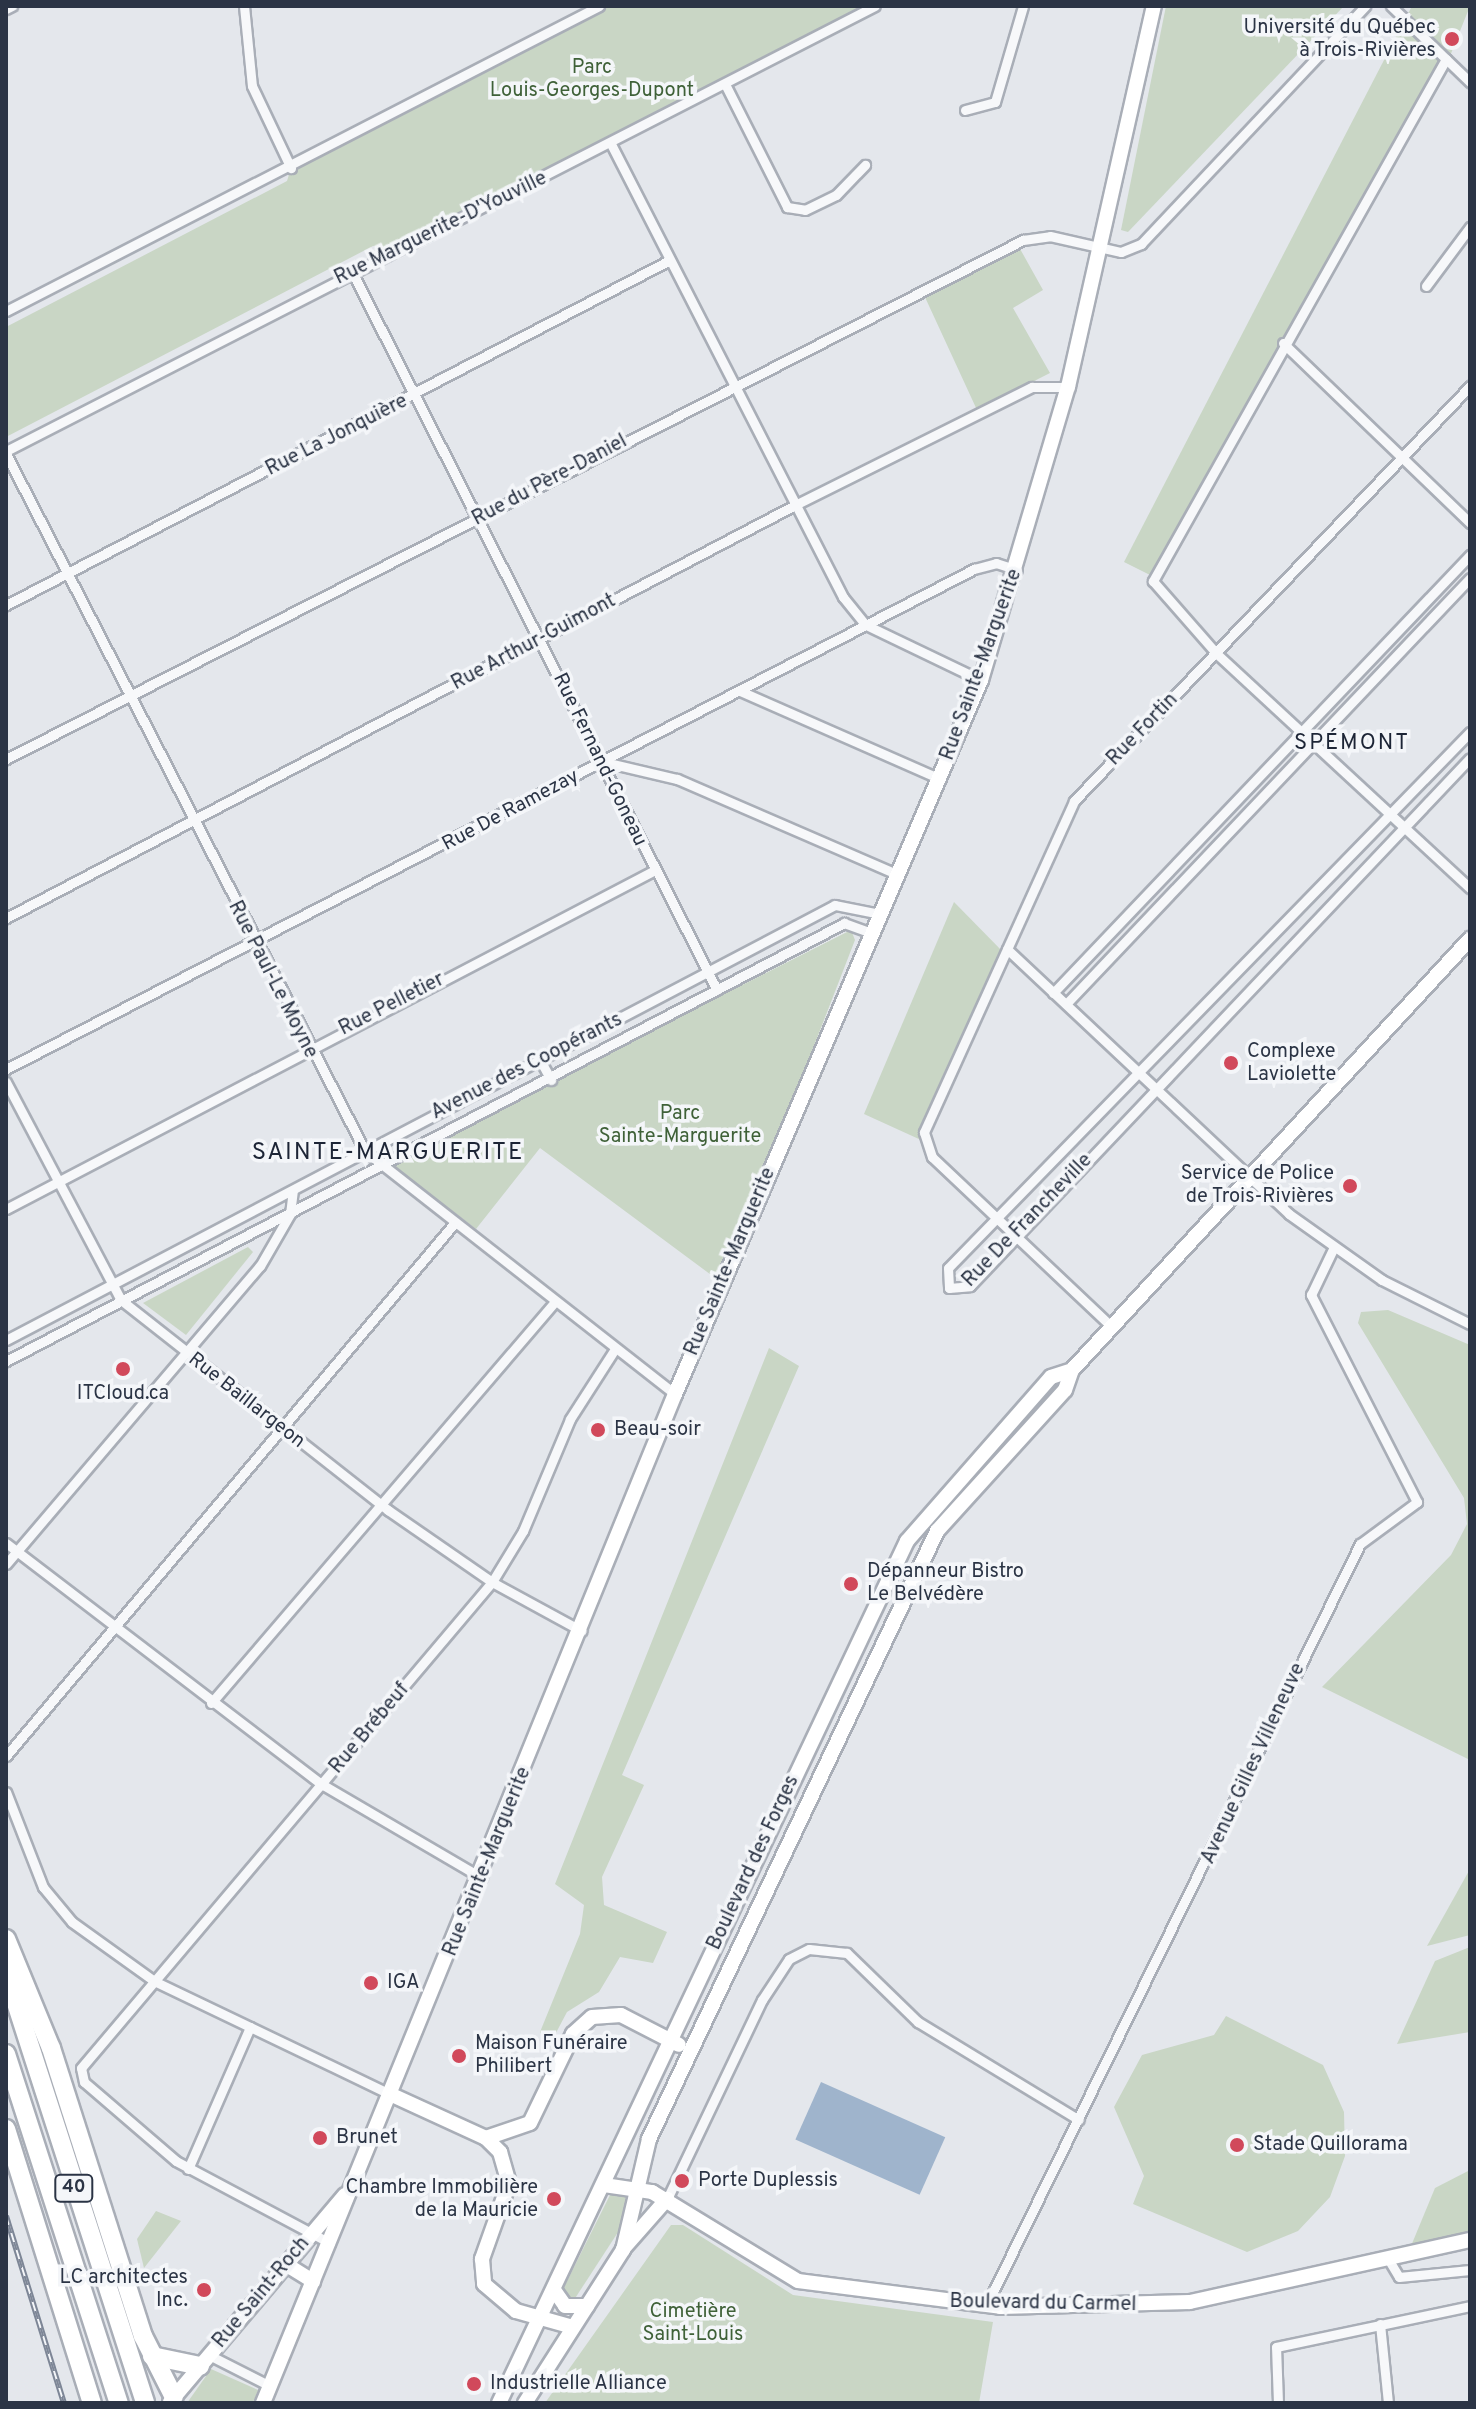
<!DOCTYPE html>
<html>
<head>
<meta charset="utf-8">
<style>
	body { margin:0 }
	#map { position:relative; width:1476px; height:2409px; overflow:hidden; background:#e4e7ec; font-family:Overpass,sans-serif }
	div>[style] { position:absolute }
	[style*='--x'] { left:calc(var(--x)*1px); top:calc(var(--y)*1px); width:calc(var(--w)*1px); rotate:calc(var(--a)*1deg) }
	.green>* { inset:0; background:#c9d6c5 }
	.water>* { inset:0; background:#9fb4cc; transform-origin:0 0 }
	.roads { filter:drop-shadow(2px 0 #a9aeb7) drop-shadow(-2px 0 #a9aeb7) drop-shadow(0 2px #a9aeb7) drop-shadow(0 -2px #a9aeb7) }
	.street>* { height:9px; margin:-4.5px; padding:0 4.5px; transform-origin:4.5px; border-radius:4.5px; background:#f7f8fa }
	.secondary>* { height:14px; margin:-7px; padding:0 7px; transform-origin:7px; border-radius:7px; background:#fff }
	.highway>* { height:18px; margin:-9px; padding:0 9px; transform-origin:9px; border-radius:9px; background:#fff }
	.rail>* { height:6px; margin-top:-3px; transform-origin:0; background:repeating-linear-gradient(90deg,#f4f6f9 0 9px,#7d8696 0 18px); box-sizing:border-box; border-block:2px solid #7d8696 }
	.dots>* { width:22px; height:22px; translate:-50% -50%; box-sizing:border-box; border:4px solid #f4f6f9; border-radius:50% }
	span { translate:-50% -50%; white-space:nowrap; text-align:center; line-height:1.15; -webkit-text-stroke:7px #f4f6f9; paint-order:stroke }
	.shield-label span { padding:2px 6px; background:#f4f6f9; border:2px solid; border-radius:6px; -webkit-text-stroke-width:0 }
	.shield-label { font-size:18px; color:#2b3445; font-weight:700 }
	.poi-label { font-size:20px; color:#2b3445 }
	.right { translate:-100% -50%; text-align:right }
	.left { translate:0 -50%; text-align:left }
	.park-label { font-size:20px; color:#3f6138 }
	.street-label { font-size:20px; color:#2b3445 }
	.neighbourhood-label { font-size:22px; color:#1d2536; letter-spacing:2px }
	.quarter-label { font-size:24px; color:#1d2536; letter-spacing:2px }
	.frame { position:absolute; inset:0; border:8px solid #2b3445; pointer-events:none }
</style>
</head>
<body>
<div id="map">
	<div class="green">
		<div style="clip-path:polygon(591px 6px,875px 6px,408px 249px,373px 246px,6px 437px,6px 327px,287px 181px,291px 168px)"></div>
		<div style="clip-path:polygon(1166px 6px,1344px 6px,1128px 232px,1121px 230px)"></div>
		<div style="clip-path:polygon(1412px 6px,1470px 6px,1446px 66px,1156px 578px,1124px 562px)"></div>
		<div style="clip-path:polygon(1019px 247px,1043px 290px,1013px 308px,1050px 373px,977px 410px,924px 295px)"></div>
		<div style="clip-path:polygon(954px 902px,1006px 955px,921px 1140px,864px 1114px)"></div>
		<div style="clip-path:polygon(851px 930px,855px 940px,722px 1283px,540px 1148px,476px 1229px,389px 1163px)"></div>
		<div style="clip-path:polygon(248px 1247px,253px 1252px,186px 1335px,143px 1303px)"></div>
		<div style="clip-path:polygon(1388px 1310px,1470px 1345px,1470px 1760px,1322px 1687px,1451px 1555px,1467px 1524px,1464px 1498px,1358px 1323px,1361px 1312px)"></div>
		<div style="clip-path:polygon(769px 1348px,799px 1366px,622px 1775px,644px 1785px,602px 1877px,604px 1905px,667px 1932px,653px 1963px,620px 1957px,599px 1992px,567px 2012px,548px 2048px,540px 2032px,580px 1934px,584px 1905px,555px 1884px)"></div>
		<div style="clip-path:polygon(1470px 1869px,1470px 1935px,1427px 1946px)"></div>
		<div style="clip-path:polygon(1470px 1947px,1470px 2032px,1397px 2044px,1435px 1961px)"></div>
		<div style="clip-path:polygon(1226px 2016px,1323px 2065px,1344px 2112px,1345px 2156px,1330px 2197px,1298px 2231px,1247px 2252px,1133px 2204px,1144px 2176px,1114px 2107px,1142px 2055px,1214px 2035px)"></div>
		<div style="clip-path:polygon(1470px 2170px,1470px 2231px,1411px 2246px,1435px 2188px)"></div>
		<div style="clip-path:polygon(611px 2193px,626px 2194px,624px 2223px,572px 2303px,561px 2293px)"></div>
		<div style="clip-path:polygon(156px 2211px,181px 2221px,144px 2268px,137px 2239px)"></div>
		<div style="clip-path:polygon(671px 2225px,683px 2225px,793px 2295px,993px 2322px,979px 2403px,545px 2403px)"></div>
		<div style="clip-path:polygon(211px 2369px,258px 2390px,253px 2403px,187px 2403px)"></div>
	</div>
	<div class="water">
		<div style="left:821px;top:2082px;width:136px;height:63px;rotate:24deg"></div>
	</div>
	<div class="roads">
		<div class="street">
			<div style="--x:244;--y:6;--w:80;--a:84.3"></div>
			<div style="--x:252;--y:86;--w:91;--a:64.6"></div>
			<div style="--x:1391;--y:6;--w:110;--a:43.9"></div>
			<div style="--x:6;--y:9;--w:7;--a:-27"></div>
			<div style="--x:1446;--y:59;--w:599;--a:119.31"></div>
			<div style="--x:1153;--y:581;--w:96;--a:48.8"></div>
			<div style="--x:1216;--y:653;--w:346;--a:42.8"></div>
			<div style="--x:725;--y:84;--w:138;--a:63.2"></div>
			<div style="--x:787;--y:207;--w:18;--a:9"></div>
			<div style="--x:805;--y:210;--w:34;--a:-26"></div>
			<div style="--x:836;--y:195;--w:42;--a:-46"></div>
			<div style="--x:965;--y:110;--w:31;--a:-15"></div>
			<div style="--x:995;--y:102;--w:100;--a:-73.7"></div>
			<div style="--x:611;--y:144;--w:509;--a:62.88"></div>
			<div style="--x:843;--y:597;--w:36;--a:51"></div>
			<div style="--x:866;--y:625;--w:127;--a:25.6"></div>
			<div style="--x:352;--y:272;--w:805;--a:63.05"></div>
			<div style="--x:1426;--y:286;--w:74;--a:-53.3"></div>
			<div style="--x:6;--y:311;--w:667;--a:-27.22"></div>
			<div style="--x:1283;--y:343;--w:260;--a:43.9"></div>
			<div style="--x:6;--y:451;--w:976;--a:-27.12"></div>
			<div style="--x:6;--y:454;--w:784;--a:62.75"></div>
			<div style="--x:365;--y:1151;--w:394;--a:38.1"></div>
			<div style="--x:6;--y:605;--w:744;--a:-27.46"></div>
			<div style="--x:740;--y:691;--w:219;--a:23.7"></div>
			<div style="--x:1470;--y:732;--w:748;--a:134.24"></div>
			<div style="--x:948;--y:1268;--w:20;--a:87"></div>
			<div style="--x:949;--y:1288;--w:21;--a:-5"></div>
			<div style="--x:970;--y:1286;--w:727;--a:-46.56"></div>
			<div style="--x:6;--y:759;--w:1142;--a:-27.04"></div>
			<div style="--x:1023;--y:240;--w:27;--a:-8"></div>
			<div style="--x:1050;--y:236;--w:73;--a:12.7"></div>
			<div style="--x:1121;--y:252;--w:22;--a:-22"></div>
			<div style="--x:1141;--y:244;--w:327;--a:-46.7"></div>
			<div style="--x:604;--y:762;--w:75;--a:13.1"></div>
			<div style="--x:677;--y:779;--w:240;--a:23.4"></div>
			<div style="--x:6;--y:918;--w:893;--a:-27.63"></div>
			<div style="--x:797;--y:504;--w:263;--a:-26.5"></div>
			<div style="--x:1032;--y:387;--w:36;--a:0"></div>
			<div style="--x:1007;--y:949;--w:387;--a:43.2"></div>
			<div style="--x:1289;--y:1214;--w:114;--a:35.4"></div>
			<div style="--x:1382;--y:1280;--w:98;--a:26.6"></div>
			<div style="--x:1053;--y:993;--w:605;--a:-46.41"></div>
			<div style="--x:1066;--y:1004;--w:587;--a:-46.52"></div>
			<div style="--x:540;--y:1060;--w:23;--a:61"></div>
			<div style="--x:6;--y:1069;--w:1090;--a:-27.32"></div>
			<div style="--x:974;--y:569;--w:23;--a:-15"></div>
			<div style="--x:996;--y:563;--w:22;--a:18"></div>
			<div style="--x:6;--y:1082;--w:246;--a:62.2"></div>
			<div style="--x:121;--y:1300;--w:340;--a:38.2"></div>
			<div style="--x:388;--y:1510;--w:126;--a:34.7"></div>
			<div style="--x:492;--y:1582;--w:102;--a:28.6"></div>
			<div style="--x:6;--y:1209;--w:730;--a:-27.58"></div>
			<div style="--x:1113;--y:1328;--w:249;--a:-136.6"></div>
			<div style="--x:932;--y:1157;--w:26;--a:-108"></div>
			<div style="--x:924;--y:1132;--w:363;--a:-65.6"></div>
			<div style="--x:1074;--y:801;--w:574;--a:-46.34"></div>
			<div style="--x:6;--y:1340;--w:936;--a:-27.69"></div>
			<div style="--x:835;--y:905;--w:46;--a:11.3"></div>
			<div style="--x:6;--y:1361;--w:946;--a:-27.59"></div>
			<div style="--x:844;--y:923;--w:30;--a:20"></div>
			<div style="--x:6;--y:1543;--w:399;--a:37.4"></div>
			<div style="--x:323;--y:1785;--w:184;--a:30.3"></div>
			<div style="--x:6;--y:1564;--w:392;--a:-49.6"></div>
			<div style="--x:260;--y:1266;--w:60;--a:-60"></div>
			<div style="--x:290;--y:1214;--w:24;--a:-83"></div>
			<div style="--x:211;--y:1703;--w:526;--a:-49.4"></div>
			<div style="--x:6;--y:1756;--w:693;--a:-49.92"></div>
			<div style="--x:6;--y:1792;--w:102;--a:68.7"></div>
			<div style="--x:43;--y:1887;--w:45;--a:50.4"></div>
			<div style="--x:72;--y:1922;--w:101;--a:35.7"></div>
			<div style="--x:154;--y:1981;--w:264;--a:25.6"></div>
			<div style="--x:188;--y:2169;--w:155;--a:-66.4"></div>
			<div style="--x:667;--y:2199;--w:221;--a:-64.5"></div>
			<div style="--x:762;--y:2000;--w:49;--a:-56.6"></div>
			<div style="--x:789;--y:1959;--w:22;--a:-27"></div>
			<div style="--x:809;--y:1949;--w:38;--a:6"></div>
			<div style="--x:847;--y:1953;--w:99;--a:44.2"></div>
			<div style="--x:918;--y:2022;--w:188;--a:31.3"></div>
			<div style="--x:330;--y:2243;--w:174;--a:-152"></div>
			<div style="--x:176;--y:2161;--w:121;--a:-139.3"></div>
			<div style="--x:84;--y:2082;--w:14;--a:-102"></div>
			<div style="--x:81;--y:2068;--w:636;--a:-49.78"></div>
			<div style="--x:492;--y:1582;--w:60;--a:-58.7"></div>
			<div style="--x:523;--y:1531;--w:121;--a:-67.2"></div>
			<div style="--x:570;--y:1419;--w:83;--a:-57.3"></div>
			<div style="--x:1387;--y:2257;--w:23;--a:59"></div>
			<div style="--x:1399;--y:2277;--w:71;--a:-5.6"></div>
			<div style="--x:986;--y:2306;--w:849;--a:-63.86"></div>
			<div style="--x:1360;--y:1544;--w:71;--a:-36.4"></div>
			<div style="--x:1417;--y:1502;--w:233;--a:-117.1"></div>
			<div style="--x:1311;--y:1295;--w:53;--a:-64.4"></div>
			<div style="--x:1380;--y:2324;--w:79;--a:84.2"></div>
			<div style="--x:209;--y:2355;--w:68;--a:26.9"></div>
			<div style="--x:1278;--y:2403;--w:56;--a:-92"></div>
			<div style="--x:1276;--y:2347;--w:198;--a:-11.9"></div>
		</div>
		<div class="secondary">
			<div style="--x:392;--y:2095;--w:103;--a:24.6"></div>
			<div style="--x:486;--y:2138;--w:20;--a:45"></div>
			<div style="--x:500;--y:2152;--w:32;--a:74"></div>
			<div style="--x:509;--y:2183;--w:81;--a:109.6"></div>
			<div style="--x:482;--y:2259;--w:25;--a:85"></div>
			<div style="--x:484;--y:2284;--w:42;--a:40.2"></div>
			<div style="--x:516;--y:2311;--w:59;--a:15.7"></div>
			<div style="--x:486;--y:2138;--w:46;--a:-18.8"></div>
			<div style="--x:530;--y:2123;--w:99;--a:-64.2"></div>
			<div style="--x:573;--y:2034;--w:25;--a:-42"></div>
			<div style="--x:592;--y:2017;--w:29;--a:-4"></div>
			<div style="--x:621;--y:2015;--w:65;--a:27.3"></div>
			<div style="--x:604;--y:2185;--w:49;--a:8.3"></div>
			<div style="--x:652;--y:2192;--w:171;--a:31.4"></div>
			<div style="--x:798;--y:2281;--w:204;--a:7.3"></div>
			<div style="--x:1000;--y:2307;--w:190;--a:-1.5"></div>
			<div style="--x:1190;--y:2302;--w:287;--a:-12.5"></div>
			<div style="--x:623;--y:2249;--w:67;--a:-48.7"></div>
			<div style="--x:287;--y:2265;--w:31;--a:32"></div>
			<div style="--x:554;--y:2290;--w:19;--a:55"></div>
			<div style="--x:565;--y:2306;--w:22;--a:0"></div>
			<div style="--x:170;--y:2402;--w:271;--a:-49.8"></div>
			<div style="--x:263;--y:2403;--w:1090;--a:-67.79"></div>
			<div style="--x:675;--y:1394;--w:777;--a:-66.8"></div>
			<div style="--x:981;--y:680;--w:306;--a:-73.5"></div>
			<div style="--x:1068;--y:387;--w:391;--a:-77.3"></div>
			<div style="--x:499;--y:2403;--w:954;--a:-64.67"></div>
			<div style="--x:907;--y:1541;--w:218;--a:-48.7"></div>
			<div style="--x:1051;--y:1377;--w:22;--a:-18"></div>
			<div style="--x:525;--y:2403;--w:182;--a:-57.4"></div>
			<div style="--x:623;--y:2250;--w:114;--a:-76.8"></div>
			<div style="--x:649;--y:2139;--w:673;--a:-64.65"></div>
			<div style="--x:937;--y:1531;--w:190;--a:-47.8"></div>
			<div style="--x:1065;--y:1390;--w:21;--a:-71"></div>
			<div style="--x:1072;--y:1370;--w:587;--a:-47.28"></div>
		</div>
		<div class="highway">
			<div style="--x:6;--y:1939;--w:118;--a:67.6"></div>
			<div style="--x:51;--y:2048;--w:302;--a:72.3"></div>
			<div style="--x:143;--y:2336;--w:68;--a:63.1"></div>
			<div style="--x:6;--y:1972;--w:453;--a:72.1"></div>
			<div style="--x:6;--y:2054;--w:367;--a:72.1"></div>
			<div style="--x:6;--y:2129;--w:287;--a:72.6"></div>
			<div style="--x:152;--y:2356;--w:49;--a:11.8"></div>
		</div>
	</div>
	<div class="rail">
		<div style="--x:6;--y:2216;--w:196;--a:72.8"></div>
	</div>
	<div class="dots">
		<div style="left:1452px;top:39px;background:#d1495b"></div>
		<div style="left:1231px;top:1063px;background:#d1495b"></div>
		<div style="left:1350px;top:1186px;background:#d1495b"></div>
		<div style="left:123px;top:1369px;background:#d1495b"></div>
		<div style="left:598px;top:1430px;background:#d1495b"></div>
		<div style="left:851px;top:1584px;background:#d1495b"></div>
		<div style="left:371px;top:1983px;background:#d1495b"></div>
		<div style="left:459px;top:2056px;background:#d1495b"></div>
		<div style="left:320px;top:2138px;background:#d1495b"></div>
		<div style="left:1237px;top:2145px;background:#d1495b"></div>
		<div style="left:682px;top:2181px;background:#d1495b"></div>
		<div style="left:554px;top:2199px;background:#d1495b"></div>
		<div style="left:204px;top:2290px;background:#d1495b"></div>
		<div style="left:474px;top:2384px;background:#d1495b"></div>
	</div>
	<div class="shield-label">
		<span style="left:74px;top:2188px">40</span>
	</div>
	<div class="poi-label">
		<span class="right" style="left:1436px;top:40px">Université du Québec<br>à Trois-Rivières</span>
		<span class="left" style="left:1247px;top:1064px">Complexe<br>Laviolette</span>
		<span class="right" style="left:1334px;top:1186px">Service de Police<br>de Trois-Rivières</span>
		<span style="left:123px;top:1394px">ITCloud.ca</span>
		<span class="left" style="left:614px;top:1430px">Beau-soir</span>
		<span class="left" style="left:867px;top:1584px">Dépanneur Bistro<br>Le Belvédère</span>
		<span class="left" style="left:387px;top:1983px">IGA</span>
		<span class="left" style="left:475px;top:2056px">Maison Funéraire<br>Philibert</span>
		<span class="left" style="left:336px;top:2138px">Brunet</span>
		<span class="left" style="left:1253px;top:2145px">Stade Quillorama</span>
		<span class="left" style="left:698px;top:2181px">Porte Duplessis</span>
		<span class="right" style="left:538px;top:2200px">Chambre Immobilière<br>de la Mauricie</span>
		<span class="right" style="left:188px;top:2290px">LC architectes<br>Inc.</span>
		<span class="left" style="left:490px;top:2384px">Industrielle Alliance</span>
	</div>
	<div class="park-label">
		<span style="left:592px;top:80px">Parc<br>Louis-Georges-Dupont</span>
		<span style="left:680px;top:1126px">Parc<br>Sainte-Marguerite</span>
		<span style="left:693px;top:2324px">Cimetière<br>Saint-Louis</span>
	</div>
	<div class="street-label">
		<span style="left:441px;top:229px;rotate:-26deg">Rue Marguerite-D'Youville</span>
		<span style="left:337px;top:436px;rotate:-27deg">Rue La Jonquière</span>
		<span style="left:550px;top:481px;rotate:-28deg">Rue du Père-Daniel</span>
		<span style="left:534px;top:643px;rotate:-28deg">Rue Arthur-Guimont</span>
		<span style="left:982px;top:665px;rotate:-70deg">Rue Sainte-Marguerite</span>
		<span style="left:1143px;top:730px;rotate:-46deg">Rue Fortin</span>
		<span style="left:599px;top:760px;rotate:64deg">Rue Fernand-Goneau</span>
		<span style="left:511px;top:811px;rotate:-28deg">Rue De Ramezay</span>
		<span style="left:272px;top:980px;rotate:63deg">Rue Paul-Le Moyne</span>
		<span style="left:392px;top:1005px;rotate:-27deg">Rue Pelletier</span>
		<span style="left:527px;top:1067px;rotate:-27deg">Avenue des Coopérants</span>
		<span style="left:1028px;top:1221px;rotate:-46deg">Rue De Francheville</span>
		<span style="left:731px;top:1262px;rotate:-67deg">Rue Sainte-Marguerite</span>
		<span style="left:246px;top:1401px;rotate:38deg">Rue Baillargeon</span>
		<span style="left:370px;top:1729px;rotate:-50deg">Rue Brébeuf</span>
		<span style="left:1254px;top:1764px;rotate:-65deg">Avenue Gilles Villeneuve</span>
		<span style="left:488px;top:1862px;rotate:-68deg">Rue Sainte-Marguerite</span>
		<span style="left:754px;top:1863px;rotate:-65deg">Boulevard des Forges</span>
		<span style="left:262px;top:2293px;rotate:-50deg">Rue Saint-Roch</span>
		<span style="left:1043px;top:2304px;rotate:1deg">Boulevard du Carmel</span>
	</div>
	<div class="neighbourhood-label">
		<span style="left:1352px;top:744px">SPÉMONT</span>
	</div>
	<div class="quarter-label">
		<span style="left:388px;top:1154px">SAINTE-MARGUERITE</span>
	</div>
	<div class="frame"></div>
</div>
</body>
</html>
